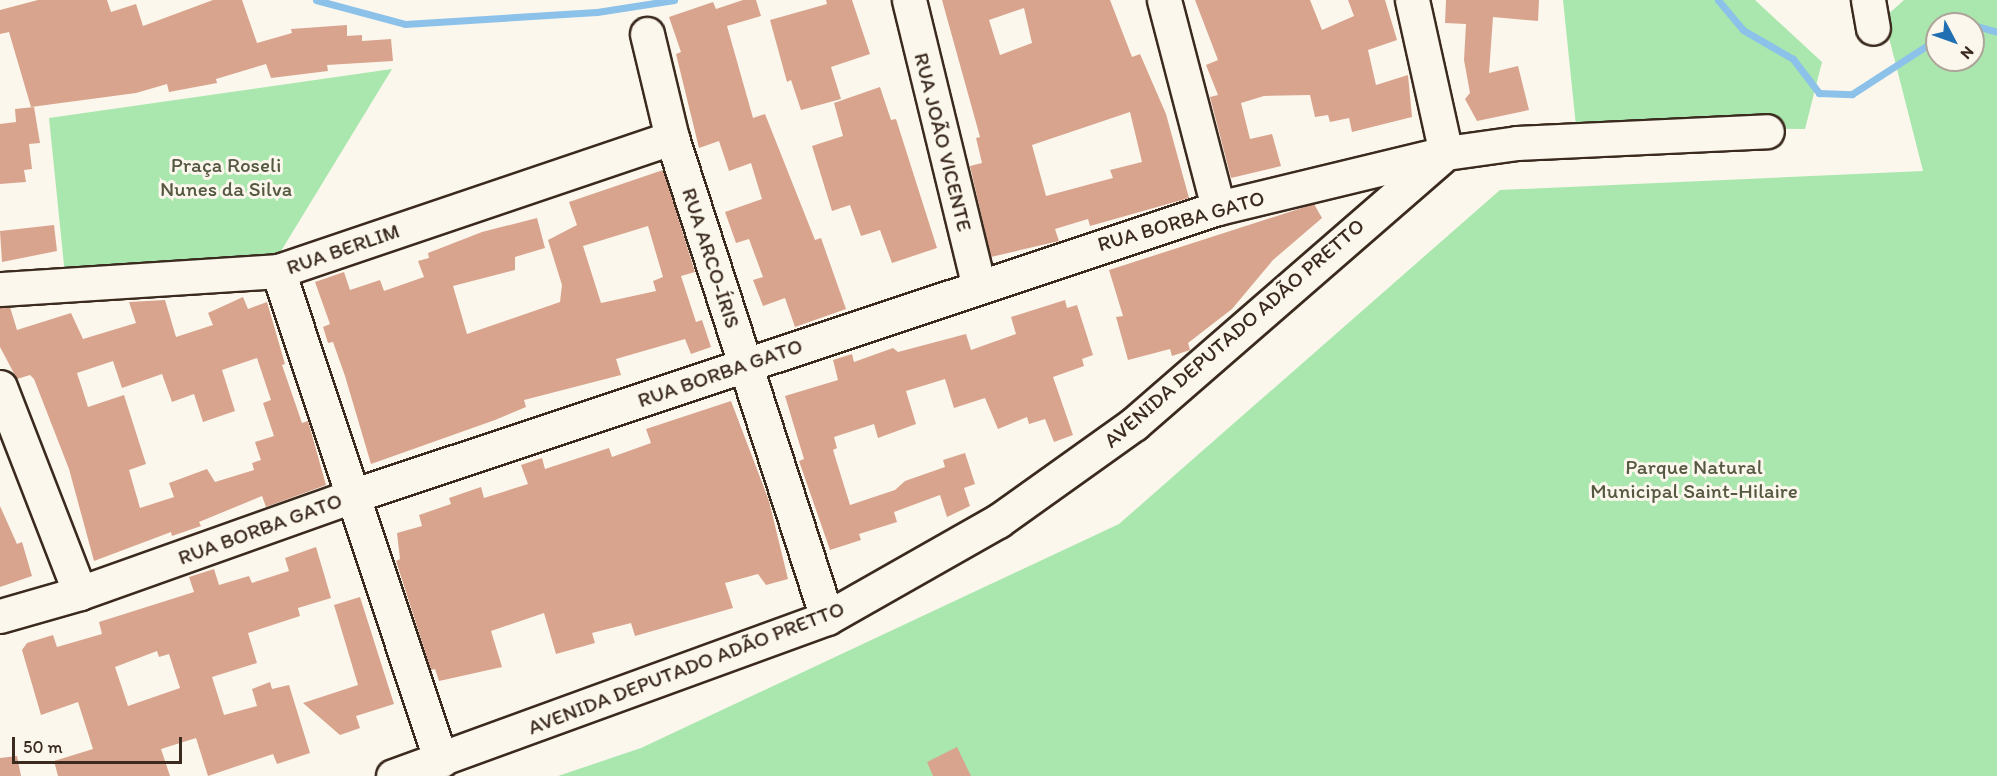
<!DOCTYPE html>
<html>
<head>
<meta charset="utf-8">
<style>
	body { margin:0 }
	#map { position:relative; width:1997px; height:776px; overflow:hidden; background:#fbf7ec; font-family:Itim,sans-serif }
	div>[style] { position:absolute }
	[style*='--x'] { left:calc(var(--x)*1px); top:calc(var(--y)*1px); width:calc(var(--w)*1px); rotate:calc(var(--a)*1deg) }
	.green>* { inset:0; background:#a9e7ae }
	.stream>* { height:7px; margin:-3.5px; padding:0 3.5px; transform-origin:3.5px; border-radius:3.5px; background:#8cc2ea }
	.building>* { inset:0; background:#d9a48e }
	.roads { filter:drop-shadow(2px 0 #3b2a1e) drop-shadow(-2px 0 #3b2a1e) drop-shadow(0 2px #3b2a1e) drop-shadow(0 -2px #3b2a1e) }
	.minor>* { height:33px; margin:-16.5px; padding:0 16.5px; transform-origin:16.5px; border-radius:16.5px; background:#fbf7ec }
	span { translate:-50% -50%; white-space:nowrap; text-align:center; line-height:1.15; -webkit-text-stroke:6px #fbf7ec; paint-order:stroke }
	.street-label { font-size:21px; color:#3b2a1e }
	.park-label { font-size:21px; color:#565942 }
	.north { position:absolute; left:1925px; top:12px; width:60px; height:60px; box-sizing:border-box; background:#fbf7ec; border:2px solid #aea59a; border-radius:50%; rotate:131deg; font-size:16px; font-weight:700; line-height:24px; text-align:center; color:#3b2a1e }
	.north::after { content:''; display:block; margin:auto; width:21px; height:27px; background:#1f6fb2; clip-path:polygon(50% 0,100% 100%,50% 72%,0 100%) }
	.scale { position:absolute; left:12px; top:737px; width:170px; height:27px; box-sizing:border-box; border:3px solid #3b2a1e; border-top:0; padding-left:8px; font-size:18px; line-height:21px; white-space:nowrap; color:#3b2a1e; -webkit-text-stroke:4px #fbf7ec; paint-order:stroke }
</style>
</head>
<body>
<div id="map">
	<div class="green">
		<div style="clip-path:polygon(1563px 0,1755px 0,1822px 62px,1805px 129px,1576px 126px)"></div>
		<div style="clip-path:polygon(evenodd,1904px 0,1997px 0,1997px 776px,558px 776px,641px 748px,1119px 524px,1500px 190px,1923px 171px,1884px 18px,1904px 0,1937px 24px,1973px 24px,1973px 60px,1937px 60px,1937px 24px)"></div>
		<div style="clip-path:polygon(392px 69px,278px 256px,65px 275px,49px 118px)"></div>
	</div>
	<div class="stream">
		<div style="--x:316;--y:0;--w:92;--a:15.1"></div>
		<div style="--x:405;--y:24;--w:192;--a:-3.6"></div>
		<div style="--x:597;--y:12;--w:78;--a:-8.9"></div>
		<div style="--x:1718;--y:0;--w:39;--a:50"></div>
		<div style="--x:1743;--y:30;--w:58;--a:30.1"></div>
		<div style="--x:1793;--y:59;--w:43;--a:52.6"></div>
		<div style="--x:1819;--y:93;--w:33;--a:2"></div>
		<div style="--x:1852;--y:94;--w:101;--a:-32.9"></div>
		<div style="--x:1957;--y:24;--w:14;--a:0"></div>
		<div style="--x:1973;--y:25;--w:25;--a:16"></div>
	</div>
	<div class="building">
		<div style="clip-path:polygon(38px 0,107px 0,111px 12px,136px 4px,143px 26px,213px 0,242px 0,257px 43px,292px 33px,291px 29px,347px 25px,347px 36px,362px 35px,362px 41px,391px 39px,393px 61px,327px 65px,328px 71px,271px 78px,266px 64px,216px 79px,217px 83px,169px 92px,167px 84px,136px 93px,31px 107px,9px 32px,0 34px,0 10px)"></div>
		<div style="clip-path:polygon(743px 0,756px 0,761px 16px,727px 26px,753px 118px,765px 114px,815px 240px,821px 238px,846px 309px,795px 327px,785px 298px,763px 306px,753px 280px,763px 277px,749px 239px,736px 243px,725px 212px,762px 199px,751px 163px,729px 171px,719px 141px,699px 148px,676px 54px,681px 52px,669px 17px,713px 2px,716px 9px)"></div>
		<div style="clip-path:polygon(826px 0,852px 0,870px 54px,831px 67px,841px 99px,801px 110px,791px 80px,787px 82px,770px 20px,827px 4px)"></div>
		<div style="clip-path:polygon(evenodd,942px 0,1110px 0,1132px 57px,1140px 54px,1166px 114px,1189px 198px,1090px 226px,1088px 219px,1055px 229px,1059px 241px,991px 257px,970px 166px,982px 163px,976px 138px,980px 137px,942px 0,1024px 8px,1032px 43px,1000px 55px,989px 20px,1024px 8px,942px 0,1130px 112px,1142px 162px,1110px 170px,1113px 178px,1046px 196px,1032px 145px,1130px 112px)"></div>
		<div style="clip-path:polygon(1195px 0,1310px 0,1322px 30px,1354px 16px,1348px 0,1385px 0,1397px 40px,1368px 50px,1376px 85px,1408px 75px,1412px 117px,1352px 132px,1349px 118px,1330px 122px,1328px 115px,1315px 117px,1310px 95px,1264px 96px,1241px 103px,1250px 139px,1272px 134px,1281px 166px,1231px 178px,1210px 97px,1218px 95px,1206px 65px,1218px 60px)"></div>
		<div style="clip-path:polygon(1446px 0,1539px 0,1538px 21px,1493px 17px,1489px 73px,1518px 66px,1529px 110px,1477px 121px,1465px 99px,1470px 93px,1464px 60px,1466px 24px,1445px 23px)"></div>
		<div style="clip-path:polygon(880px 87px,891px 120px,896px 119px,937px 248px,892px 263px,880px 230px,861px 236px,850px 205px,832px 211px,812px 146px,843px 136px,834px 103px)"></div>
		<div style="clip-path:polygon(34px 107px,40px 143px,29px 144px,32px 169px,24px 170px,26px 182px,0 184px,0 124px,16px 122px,15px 109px)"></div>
		<div style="clip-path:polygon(evenodd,663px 170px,695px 272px,681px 276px,696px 322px,702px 320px,711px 347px,691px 354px,685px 339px,616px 359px,621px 375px,524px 400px,526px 407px,495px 420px,371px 464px,345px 376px,333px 342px,328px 343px,323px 327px,330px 324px,315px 282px,344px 272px,350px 290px,380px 280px,384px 291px,424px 277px,418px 261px,429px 258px,428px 253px,482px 232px,537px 218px,545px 248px,515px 257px,515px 270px,453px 286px,467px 334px,560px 302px,562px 285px,548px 240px,577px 225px,569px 202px,663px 170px,648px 226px,663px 277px,653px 281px,656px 291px,601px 303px,583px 246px,648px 226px)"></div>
		<div style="clip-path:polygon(1314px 204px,1322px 218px,1273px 260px,1232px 309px,1188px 343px,1190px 350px,1172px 356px,1170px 349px,1128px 360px,1116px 317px,1123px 316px,1109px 270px)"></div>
		<div style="clip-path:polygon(54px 225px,57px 251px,2px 262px,0 231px)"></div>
		<div style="clip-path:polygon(evenodd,243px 297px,248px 309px,267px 302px,285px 364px,282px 365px,302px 423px,308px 421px,326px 485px,266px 507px,262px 496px,199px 522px,201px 526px,172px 536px,171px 532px,94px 561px,69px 469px,34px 379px,30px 375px,17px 379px,0 347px,0 308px,10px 307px,17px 330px,71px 313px,83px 339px,136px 323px,129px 302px,165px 300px,176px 337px,213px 325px,208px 313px,243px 297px,257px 358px,271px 400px,263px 403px,274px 436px,255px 442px,261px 460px,252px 463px,254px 470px,215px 482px,207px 469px,169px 483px,174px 497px,140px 508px,129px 470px,146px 464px,124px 395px,88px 407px,77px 373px,113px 361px,122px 388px,162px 374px,172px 402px,194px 394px,203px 422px,235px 411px,222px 370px,257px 358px)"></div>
		<div style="clip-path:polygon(1065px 300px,1067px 308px,1077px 305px,1093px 355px,1082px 359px,1084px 366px,1053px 377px,1073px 435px,1054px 442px,1045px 419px,1029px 424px,1027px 417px,998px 429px,985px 398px,954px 408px,945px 379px,906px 391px,916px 424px,878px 438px,874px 424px,834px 437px,837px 448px,833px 450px,850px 505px,895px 490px,905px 481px,945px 467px,943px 460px,965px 453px,975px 484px,964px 488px,970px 506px,947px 517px,940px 495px,894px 512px,897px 522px,859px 534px,861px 540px,830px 550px,799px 461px,804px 459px,785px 396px,838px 380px,833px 360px,852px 354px,854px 362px,893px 348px,898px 352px,966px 334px,971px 350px,1016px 334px,1011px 317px)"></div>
		<div style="clip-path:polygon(731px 401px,769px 501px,788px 579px,766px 585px,758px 574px,725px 583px,733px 608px,635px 636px,631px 623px,592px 633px,595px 643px,556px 654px,544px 613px,491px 631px,502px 667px,439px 681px,435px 669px,431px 670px,396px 561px,400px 559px,397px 533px,422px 526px,419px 515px,451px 504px,449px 498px,481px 487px,484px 498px,528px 484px,521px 465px,542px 458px,545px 469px,609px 448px,612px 457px,651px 443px,646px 429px)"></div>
		<div style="clip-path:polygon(0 506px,17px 544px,22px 542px,32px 576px,0 587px)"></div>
		<div style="clip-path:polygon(evenodd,316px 547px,331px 598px,298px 608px,300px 616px,248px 633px,257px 663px,212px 677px,224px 715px,257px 706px,252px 689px,270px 682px,272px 689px,289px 685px,310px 753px,277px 764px,273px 754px,208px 776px,196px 738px,161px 749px,170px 776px,58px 776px,54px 761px,93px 749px,78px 702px,41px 715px,22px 650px,27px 643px,53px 635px,57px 647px,102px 634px,99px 622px,194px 592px,189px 577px,214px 569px,219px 585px,249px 576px,252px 583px,289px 571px,285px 558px,316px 547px,157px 651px,159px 657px,169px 654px,180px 688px,128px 706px,115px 667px,157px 651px)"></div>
		<div style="clip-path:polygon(360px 597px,394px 704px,356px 716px,360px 728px,340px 735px,303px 703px,358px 685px,334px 605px)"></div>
		<div style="clip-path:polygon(957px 747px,971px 776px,933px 776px,927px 762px)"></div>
		<div style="clip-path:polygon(17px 756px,21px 776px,0 776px,0 758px)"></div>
	</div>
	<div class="roads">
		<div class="minor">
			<div style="--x:909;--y:0;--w:292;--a:76.3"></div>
			<div style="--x:1164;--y:0;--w:215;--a:75.4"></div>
			<div style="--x:1412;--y:0;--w:157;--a:77.5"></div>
			<div style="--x:1868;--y:0;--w:28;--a:80"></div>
			<div style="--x:647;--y:34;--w:107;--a:76.5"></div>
			<div style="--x:672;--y:138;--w:504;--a:72.1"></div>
			<div style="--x:278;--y:271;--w:516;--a:71.6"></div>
			<div style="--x:0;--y:289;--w:279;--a:-3.7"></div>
			<div style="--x:278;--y:271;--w:416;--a:-18.7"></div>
			<div style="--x:0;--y:387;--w:221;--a:68.8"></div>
			<div style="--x:0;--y:616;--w:83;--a:-16"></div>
			<div style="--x:80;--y:593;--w:289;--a:-19.6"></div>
			<div style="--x:352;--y:496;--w:913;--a:-18.4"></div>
			<div style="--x:1218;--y:208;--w:235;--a:-13.6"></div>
			<div style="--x:1446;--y:153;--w:72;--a:-8"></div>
			<div style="--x:1517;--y:143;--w:250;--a:-2.7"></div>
			<div style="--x:393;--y:776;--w:462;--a:-20"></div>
			<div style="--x:827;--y:618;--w:197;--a:-29.6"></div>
			<div style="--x:998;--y:521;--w:167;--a:-35.5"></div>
			<div style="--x:1134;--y:424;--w:405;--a:-41"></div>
		</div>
	</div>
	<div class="street-label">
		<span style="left:943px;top:142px;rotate:76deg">RUA JOÃO VICENTE</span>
		<span style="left:1181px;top:221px;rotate:-16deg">RUA BORBA GATO</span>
		<span style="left:343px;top:249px;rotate:-19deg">RUA BERLIM</span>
		<span style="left:711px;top:258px;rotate:72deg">RUA ARCO-ÍRIS</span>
		<span style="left:1234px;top:333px;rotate:-41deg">AVENIDA DEPUTADO ADÃO PRETTO</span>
		<span style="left:720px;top:373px;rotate:-19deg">RUA BORBA GATO</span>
		<span style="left:260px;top:529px;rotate:-20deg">RUA BORBA GATO</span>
		<span style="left:686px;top:668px;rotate:-21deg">AVENIDA DEPUTADO ADÃO PRETTO</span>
	</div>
	<div class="park-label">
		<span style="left:226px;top:177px">Praça Roseli<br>Nunes da Silva</span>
		<span style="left:1694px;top:479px">Parque Natural<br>Municipal Saint-Hilaire</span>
	</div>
	<div class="north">N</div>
	<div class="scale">50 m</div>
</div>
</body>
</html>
